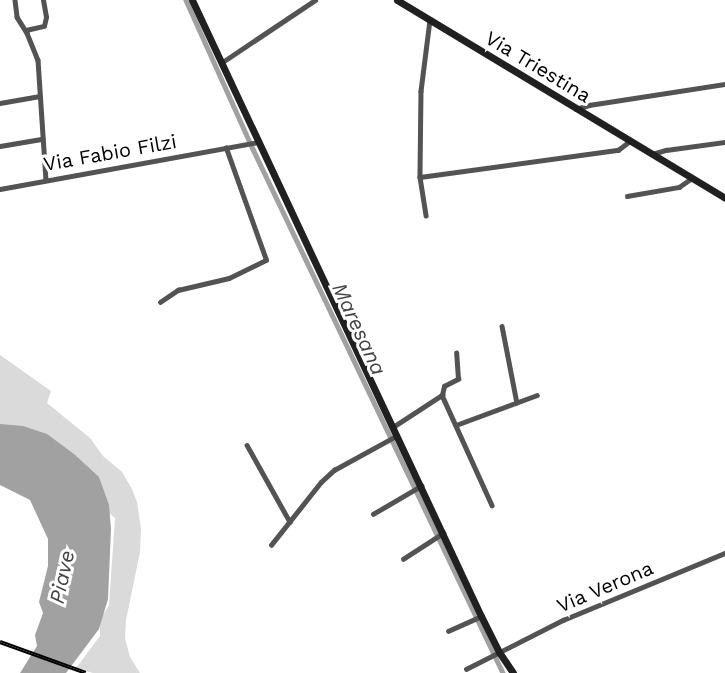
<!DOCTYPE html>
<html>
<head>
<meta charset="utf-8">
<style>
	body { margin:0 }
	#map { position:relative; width:725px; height:673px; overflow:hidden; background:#fff; font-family:"Work Sans",sans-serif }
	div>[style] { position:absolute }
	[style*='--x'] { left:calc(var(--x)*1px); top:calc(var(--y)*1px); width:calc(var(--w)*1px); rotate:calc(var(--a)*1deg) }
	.green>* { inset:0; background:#dadada }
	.water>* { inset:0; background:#a1a1a1 }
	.canal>* { height:4.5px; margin:-2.25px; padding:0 2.25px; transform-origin:2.25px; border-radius:2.25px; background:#a1a1a1 }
	.street>* { height:4.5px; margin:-2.25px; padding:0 2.25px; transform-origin:2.25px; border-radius:2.25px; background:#535353 }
	.secondary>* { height:7px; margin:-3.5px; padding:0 3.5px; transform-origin:3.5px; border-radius:3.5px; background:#202020 }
	.rail>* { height:4px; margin-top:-2px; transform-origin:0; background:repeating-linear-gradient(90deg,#fff 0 4.5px,#000 0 9px); box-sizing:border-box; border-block:2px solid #000 }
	span { translate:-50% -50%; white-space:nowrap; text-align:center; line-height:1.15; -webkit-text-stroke:6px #fff; paint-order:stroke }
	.street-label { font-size:20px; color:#000 }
	.water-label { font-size:21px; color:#424242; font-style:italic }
</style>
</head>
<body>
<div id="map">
	<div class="green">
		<div style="clip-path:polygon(0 355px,51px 391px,47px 403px,90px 438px,103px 456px,122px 472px,132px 489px,137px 502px,141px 529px,140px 552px,126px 620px,125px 638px,130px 657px,140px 673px,93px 673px,76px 668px,100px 636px,100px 620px,109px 605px,115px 518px,109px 513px,102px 486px,96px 476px,0 429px)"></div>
	</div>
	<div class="water">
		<div style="clip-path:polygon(0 424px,23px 426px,47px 434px,74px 454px,99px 477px,109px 505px,111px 529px,108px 599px,99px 629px,66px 673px,20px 673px,37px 646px,35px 635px,43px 613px,39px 602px,48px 566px,48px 539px,30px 500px,0 485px)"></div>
	</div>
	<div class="canal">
		<div style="--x:186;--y:0;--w:163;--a:65.8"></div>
		<div style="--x:253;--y:149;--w:581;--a:64.49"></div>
	</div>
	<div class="street">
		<div style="--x:15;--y:0;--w:17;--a:83"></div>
		<div style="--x:17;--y:17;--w:19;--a:58"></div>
		<div style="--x:27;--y:33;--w:29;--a:68"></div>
		<div style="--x:38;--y:60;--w:120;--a:86.2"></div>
		<div style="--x:430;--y:20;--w:72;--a:97.2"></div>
		<div style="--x:421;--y:91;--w:86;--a:90.7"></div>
		<div style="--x:420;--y:177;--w:200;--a:-7.8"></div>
		<div style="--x:618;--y:150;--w:15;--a:-37"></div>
		<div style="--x:26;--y:30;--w:18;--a:-13"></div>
		<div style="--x:44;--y:26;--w:9;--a:-77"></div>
		<div style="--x:46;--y:17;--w:17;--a:-100"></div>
		<div style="--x:221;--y:63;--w:113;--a:-33.8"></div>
		<div style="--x:0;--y:103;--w:40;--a:-10"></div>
		<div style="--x:576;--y:109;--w:14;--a:-17"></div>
		<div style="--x:589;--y:105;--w:138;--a:-8.8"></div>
		<div style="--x:0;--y:146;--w:43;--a:-9.5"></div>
		<div style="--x:652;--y:154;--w:15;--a:-16"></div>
		<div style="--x:666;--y:150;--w:60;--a:-7.7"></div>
		<div style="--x:420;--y:177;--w:39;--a:81"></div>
		<div style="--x:0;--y:189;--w:262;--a:-10.3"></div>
		<div style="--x:627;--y:196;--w:53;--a:-9.8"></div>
		<div style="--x:679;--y:187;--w:16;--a:-35"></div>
		<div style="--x:160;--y:302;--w:22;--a:-34"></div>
		<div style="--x:178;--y:290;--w:52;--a:-13.2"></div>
		<div style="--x:229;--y:278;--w:41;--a:-25.9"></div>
		<div style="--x:266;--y:260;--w:119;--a:-109.7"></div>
		<div style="--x:502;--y:326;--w:78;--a:79"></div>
		<div style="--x:442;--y:395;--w:9;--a:-77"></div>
		<div style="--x:444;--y:386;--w:16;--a:-27"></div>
		<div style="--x:458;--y:379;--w:26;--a:-94"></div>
		<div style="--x:456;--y:425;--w:86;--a:-20.3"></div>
		<div style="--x:393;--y:427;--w:59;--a:-33.1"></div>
		<div style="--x:442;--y:395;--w:121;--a:65.6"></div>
		<div style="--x:247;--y:445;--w:88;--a:60.8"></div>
		<div style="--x:373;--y:514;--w:56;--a:-30.3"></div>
		<div style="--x:271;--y:545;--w:80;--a:-51.6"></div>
		<div style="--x:321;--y:482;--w:18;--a:-43"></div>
		<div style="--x:334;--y:470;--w:71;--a:-28.7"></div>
		<div style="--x:403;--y:559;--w:48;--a:-33"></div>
		<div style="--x:448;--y:631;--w:36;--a:-24"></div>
		<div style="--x:466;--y:669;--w:109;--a:-26.8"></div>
		<div style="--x:563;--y:620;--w:175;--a:-22.5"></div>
	</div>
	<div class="secondary">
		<div style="--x:192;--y:0;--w:680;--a:64.87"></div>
		<div style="--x:481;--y:616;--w:40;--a:63.4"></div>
		<div style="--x:499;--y:652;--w:25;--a:56"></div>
		<div style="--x:397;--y:0;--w:383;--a:31.1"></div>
	</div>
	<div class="rail">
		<div style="--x:0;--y:642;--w:91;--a:19.8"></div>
	</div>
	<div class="street-label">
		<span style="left:538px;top:67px;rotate:31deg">Via Triestina</span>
		<span style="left:110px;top:153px;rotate:-10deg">Via Fabio Filzi</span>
		<span style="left:605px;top:587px;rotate:-23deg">Via Verona</span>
	</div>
	<div class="water-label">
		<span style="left:359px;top:329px;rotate:65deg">Maresana</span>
		<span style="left:62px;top:577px;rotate:-78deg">Piave</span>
	</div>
</div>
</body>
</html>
